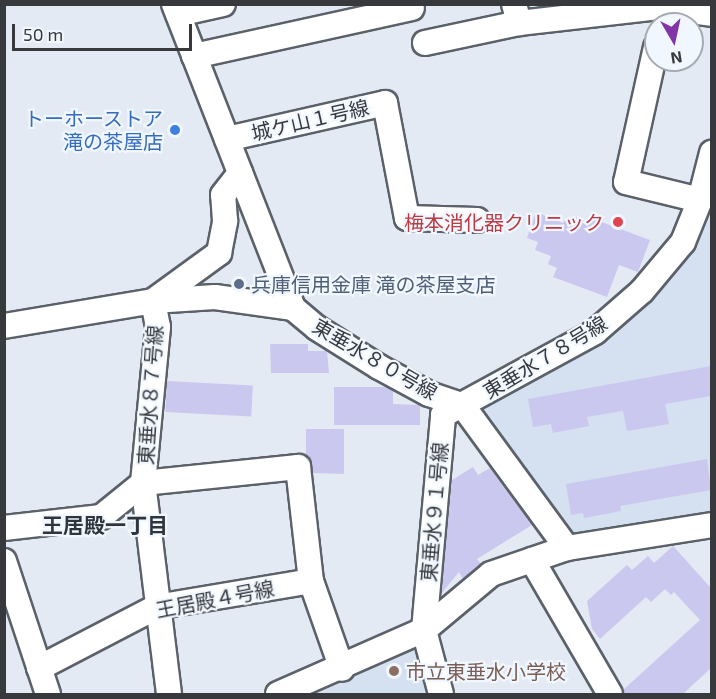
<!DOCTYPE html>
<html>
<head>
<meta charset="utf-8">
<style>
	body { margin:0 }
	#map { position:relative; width:716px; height:699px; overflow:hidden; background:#e3eaf3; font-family:"Exo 2","Noto Sans JP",sans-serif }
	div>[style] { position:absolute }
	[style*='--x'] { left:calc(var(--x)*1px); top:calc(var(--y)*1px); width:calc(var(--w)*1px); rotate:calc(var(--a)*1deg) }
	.built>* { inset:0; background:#d5e0f0 }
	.building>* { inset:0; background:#cbc8ef; transform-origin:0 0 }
	.roads { filter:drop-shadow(2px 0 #5b6169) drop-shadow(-2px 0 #5b6169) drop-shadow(0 2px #5b6169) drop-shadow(0 -2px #5b6169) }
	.minor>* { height:24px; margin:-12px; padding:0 12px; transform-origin:12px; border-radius:12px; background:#fff }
	.dots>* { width:16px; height:16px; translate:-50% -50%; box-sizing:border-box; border:3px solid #f1f7fe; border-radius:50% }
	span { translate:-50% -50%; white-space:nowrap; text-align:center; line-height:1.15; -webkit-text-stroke:4.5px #f1f7fe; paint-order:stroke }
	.shop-label { font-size:20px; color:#366cbe }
	.right { translate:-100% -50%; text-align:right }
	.street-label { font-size:20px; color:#37393d }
	.health-label { font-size:20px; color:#be3a42 }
	.service-label { font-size:20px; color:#4e5e75 }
	.left { translate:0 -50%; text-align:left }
	.education-label { font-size:20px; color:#785e54 }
	.neighbourhood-label { font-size:21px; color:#2f353c; font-weight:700 }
	.frame { position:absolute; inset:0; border:6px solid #37393d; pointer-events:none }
	.north { position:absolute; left:644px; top:12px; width:60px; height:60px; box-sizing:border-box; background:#f1f7fe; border:2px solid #a7abb1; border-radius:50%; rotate:171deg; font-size:16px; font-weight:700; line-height:24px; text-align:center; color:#37393d }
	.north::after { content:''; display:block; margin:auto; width:21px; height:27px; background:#8135a6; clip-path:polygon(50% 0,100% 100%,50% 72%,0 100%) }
	.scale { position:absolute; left:12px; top:24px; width:180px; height:27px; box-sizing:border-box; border:3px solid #37393d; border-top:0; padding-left:8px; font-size:18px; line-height:21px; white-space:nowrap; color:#37393d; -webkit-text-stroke:4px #f1f7fe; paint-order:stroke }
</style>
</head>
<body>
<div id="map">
	<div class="built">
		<div style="clip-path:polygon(711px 208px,711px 511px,573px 534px,482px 410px,642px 309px,700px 233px)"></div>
		<div style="clip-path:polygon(420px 648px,432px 694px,303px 694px)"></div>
	</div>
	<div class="building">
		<div style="clip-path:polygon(536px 212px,563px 223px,565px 220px,574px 223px,576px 217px,587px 222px,588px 217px,650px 240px,638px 272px,619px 265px,607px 297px,553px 277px,557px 268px,548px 264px,551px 256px,535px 250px,538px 242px,527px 238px)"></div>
		<div style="clip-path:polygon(270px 344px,308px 344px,308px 351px,327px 351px,329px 373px,271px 373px)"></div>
		<div style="clip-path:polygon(711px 366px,711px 396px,665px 404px,669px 424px,627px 431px,623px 411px,587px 417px,589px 426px,553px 433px,551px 424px,533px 427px,528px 399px)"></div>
		<div style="left:167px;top:381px;width:86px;height:31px;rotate:3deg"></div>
		<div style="clip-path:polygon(334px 387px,387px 387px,393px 391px,393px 404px,420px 405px,420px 425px,334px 425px)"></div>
		<div style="clip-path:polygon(306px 429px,344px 429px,344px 474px,313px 473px,306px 455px)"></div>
		<div style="clip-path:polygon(707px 459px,711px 490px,620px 506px,621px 511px,584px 518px,583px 513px,571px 515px,566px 484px)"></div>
		<div style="clip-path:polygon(473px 467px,478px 475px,490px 468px,532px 525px,477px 559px,481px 564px,463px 579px,459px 572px,441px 594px,452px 480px)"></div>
		<div style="clip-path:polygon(673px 546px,711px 588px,711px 668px,683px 694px,624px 694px,623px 690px,700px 620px,674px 592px,671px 595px,665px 589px,651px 602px,646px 597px,600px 639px,592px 629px,587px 601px,627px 565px,632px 570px,648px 556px,654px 563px)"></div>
	</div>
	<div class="roads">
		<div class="minor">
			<div style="--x:174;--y:4;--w:326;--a:68.6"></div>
			<div style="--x:293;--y:308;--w:31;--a:40"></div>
			<div style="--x:317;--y:328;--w:73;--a:32.2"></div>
			<div style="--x:379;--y:367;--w:57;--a:28.4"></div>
			<div style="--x:429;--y:394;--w:36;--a:19"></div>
			<div style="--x:463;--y:406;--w:176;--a:53.8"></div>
			<div style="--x:567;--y:548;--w:147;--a:-9"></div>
			<div style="--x:514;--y:4;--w:20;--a:75"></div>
			<div style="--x:519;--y:23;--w:141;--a:-6.5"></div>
			<div style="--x:659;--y:7;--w:53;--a:7.5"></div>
			<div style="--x:178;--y:14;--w:46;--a:-12.5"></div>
			<div style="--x:425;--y:43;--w:96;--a:-12"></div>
			<div style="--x:656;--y:47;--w:138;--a:102.5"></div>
			<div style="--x:626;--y:182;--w:76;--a:13.7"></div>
			<div style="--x:194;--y:56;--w:223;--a:-12.4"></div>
			<div style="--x:227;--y:139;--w:162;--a:-12.8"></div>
			<div style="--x:385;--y:103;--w:117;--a:79.2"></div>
			<div style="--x:407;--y:218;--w:70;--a:1.6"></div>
			<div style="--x:4;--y:326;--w:151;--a:-9.5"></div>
			<div style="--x:153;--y:301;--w:62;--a:-3.7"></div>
			<div style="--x:215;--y:297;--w:79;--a:8"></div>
			<div style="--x:4;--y:528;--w:98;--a:-6.5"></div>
			<div style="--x:101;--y:517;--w:54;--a:-39"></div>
			<div style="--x:143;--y:483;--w:157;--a:-84.5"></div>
			<div style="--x:158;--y:327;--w:26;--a:-101"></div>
			<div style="--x:153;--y:301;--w:82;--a:-36"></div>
			<div style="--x:219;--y:253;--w:33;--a:-79"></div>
			<div style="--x:225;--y:221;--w:26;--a:-94"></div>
			<div style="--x:223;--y:195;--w:28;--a:-52"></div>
			<div style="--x:532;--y:560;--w:155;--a:59.8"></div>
			<div style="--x:4;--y:561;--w:140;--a:71.7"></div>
			<div style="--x:39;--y:668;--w:132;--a:-27.5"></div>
			<div style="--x:156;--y:607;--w:157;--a:-9.5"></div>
			<div style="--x:311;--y:581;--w:93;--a:70.6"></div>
			<div style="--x:169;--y:694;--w:213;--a:-97"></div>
			<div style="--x:143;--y:483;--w:156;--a:-5.9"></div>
			<div style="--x:298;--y:467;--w:115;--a:83.5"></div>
			<div style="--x:278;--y:694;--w:159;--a:-23.7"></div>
			<div style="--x:424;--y:630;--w:87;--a:-39.9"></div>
			<div style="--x:491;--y:574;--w:80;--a:-18.9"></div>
			<div style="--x:441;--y:694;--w:66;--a:-104.9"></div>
			<div style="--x:424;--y:630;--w:216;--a:-84.9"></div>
			<div style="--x:443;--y:415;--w:173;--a:-28.6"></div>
			<div style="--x:595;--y:332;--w:62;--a:-41.1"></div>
			<div style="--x:642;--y:291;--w:64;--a:-50.1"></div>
			<div style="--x:683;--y:242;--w:45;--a:-68"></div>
			<div style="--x:700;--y:200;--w:49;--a:-75.7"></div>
		</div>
	</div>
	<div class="dots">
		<div style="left:175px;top:130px;background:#3f7fe0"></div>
		<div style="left:618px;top:222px;background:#e0444e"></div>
		<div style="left:239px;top:284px;background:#5c6f8a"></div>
		<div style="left:394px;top:671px;background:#8d6e63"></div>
	</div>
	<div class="shop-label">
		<span class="right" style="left:163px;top:130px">トーホーストア<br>滝の茶屋店</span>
	</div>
	<div class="street-label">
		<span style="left:310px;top:120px;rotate:-13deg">城ケ山１号線</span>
		<span style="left:545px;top:357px;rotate:-31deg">東垂水７８号線</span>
		<span style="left:375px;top:359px;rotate:30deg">東垂水８０号線</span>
		<span style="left:150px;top:395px;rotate:-86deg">東垂水８７号線</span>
		<span style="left:434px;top:512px;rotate:-85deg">東垂水９１号線</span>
		<span style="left:215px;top:599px;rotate:-11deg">王居殿４号線</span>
	</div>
	<div class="health-label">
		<span class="right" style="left:604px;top:222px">梅本消化器クリニック</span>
	</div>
	<div class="service-label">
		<span class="left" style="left:251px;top:284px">兵庫信用金庫 滝の茶屋支店</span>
	</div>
	<div class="education-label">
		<span class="left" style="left:406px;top:671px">市立東垂水小学校</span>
	</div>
	<div class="neighbourhood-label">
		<span style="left:105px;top:525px">王居殿一丁目</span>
	</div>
	<div class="frame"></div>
	<div class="north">N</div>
	<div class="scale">50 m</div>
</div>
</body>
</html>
